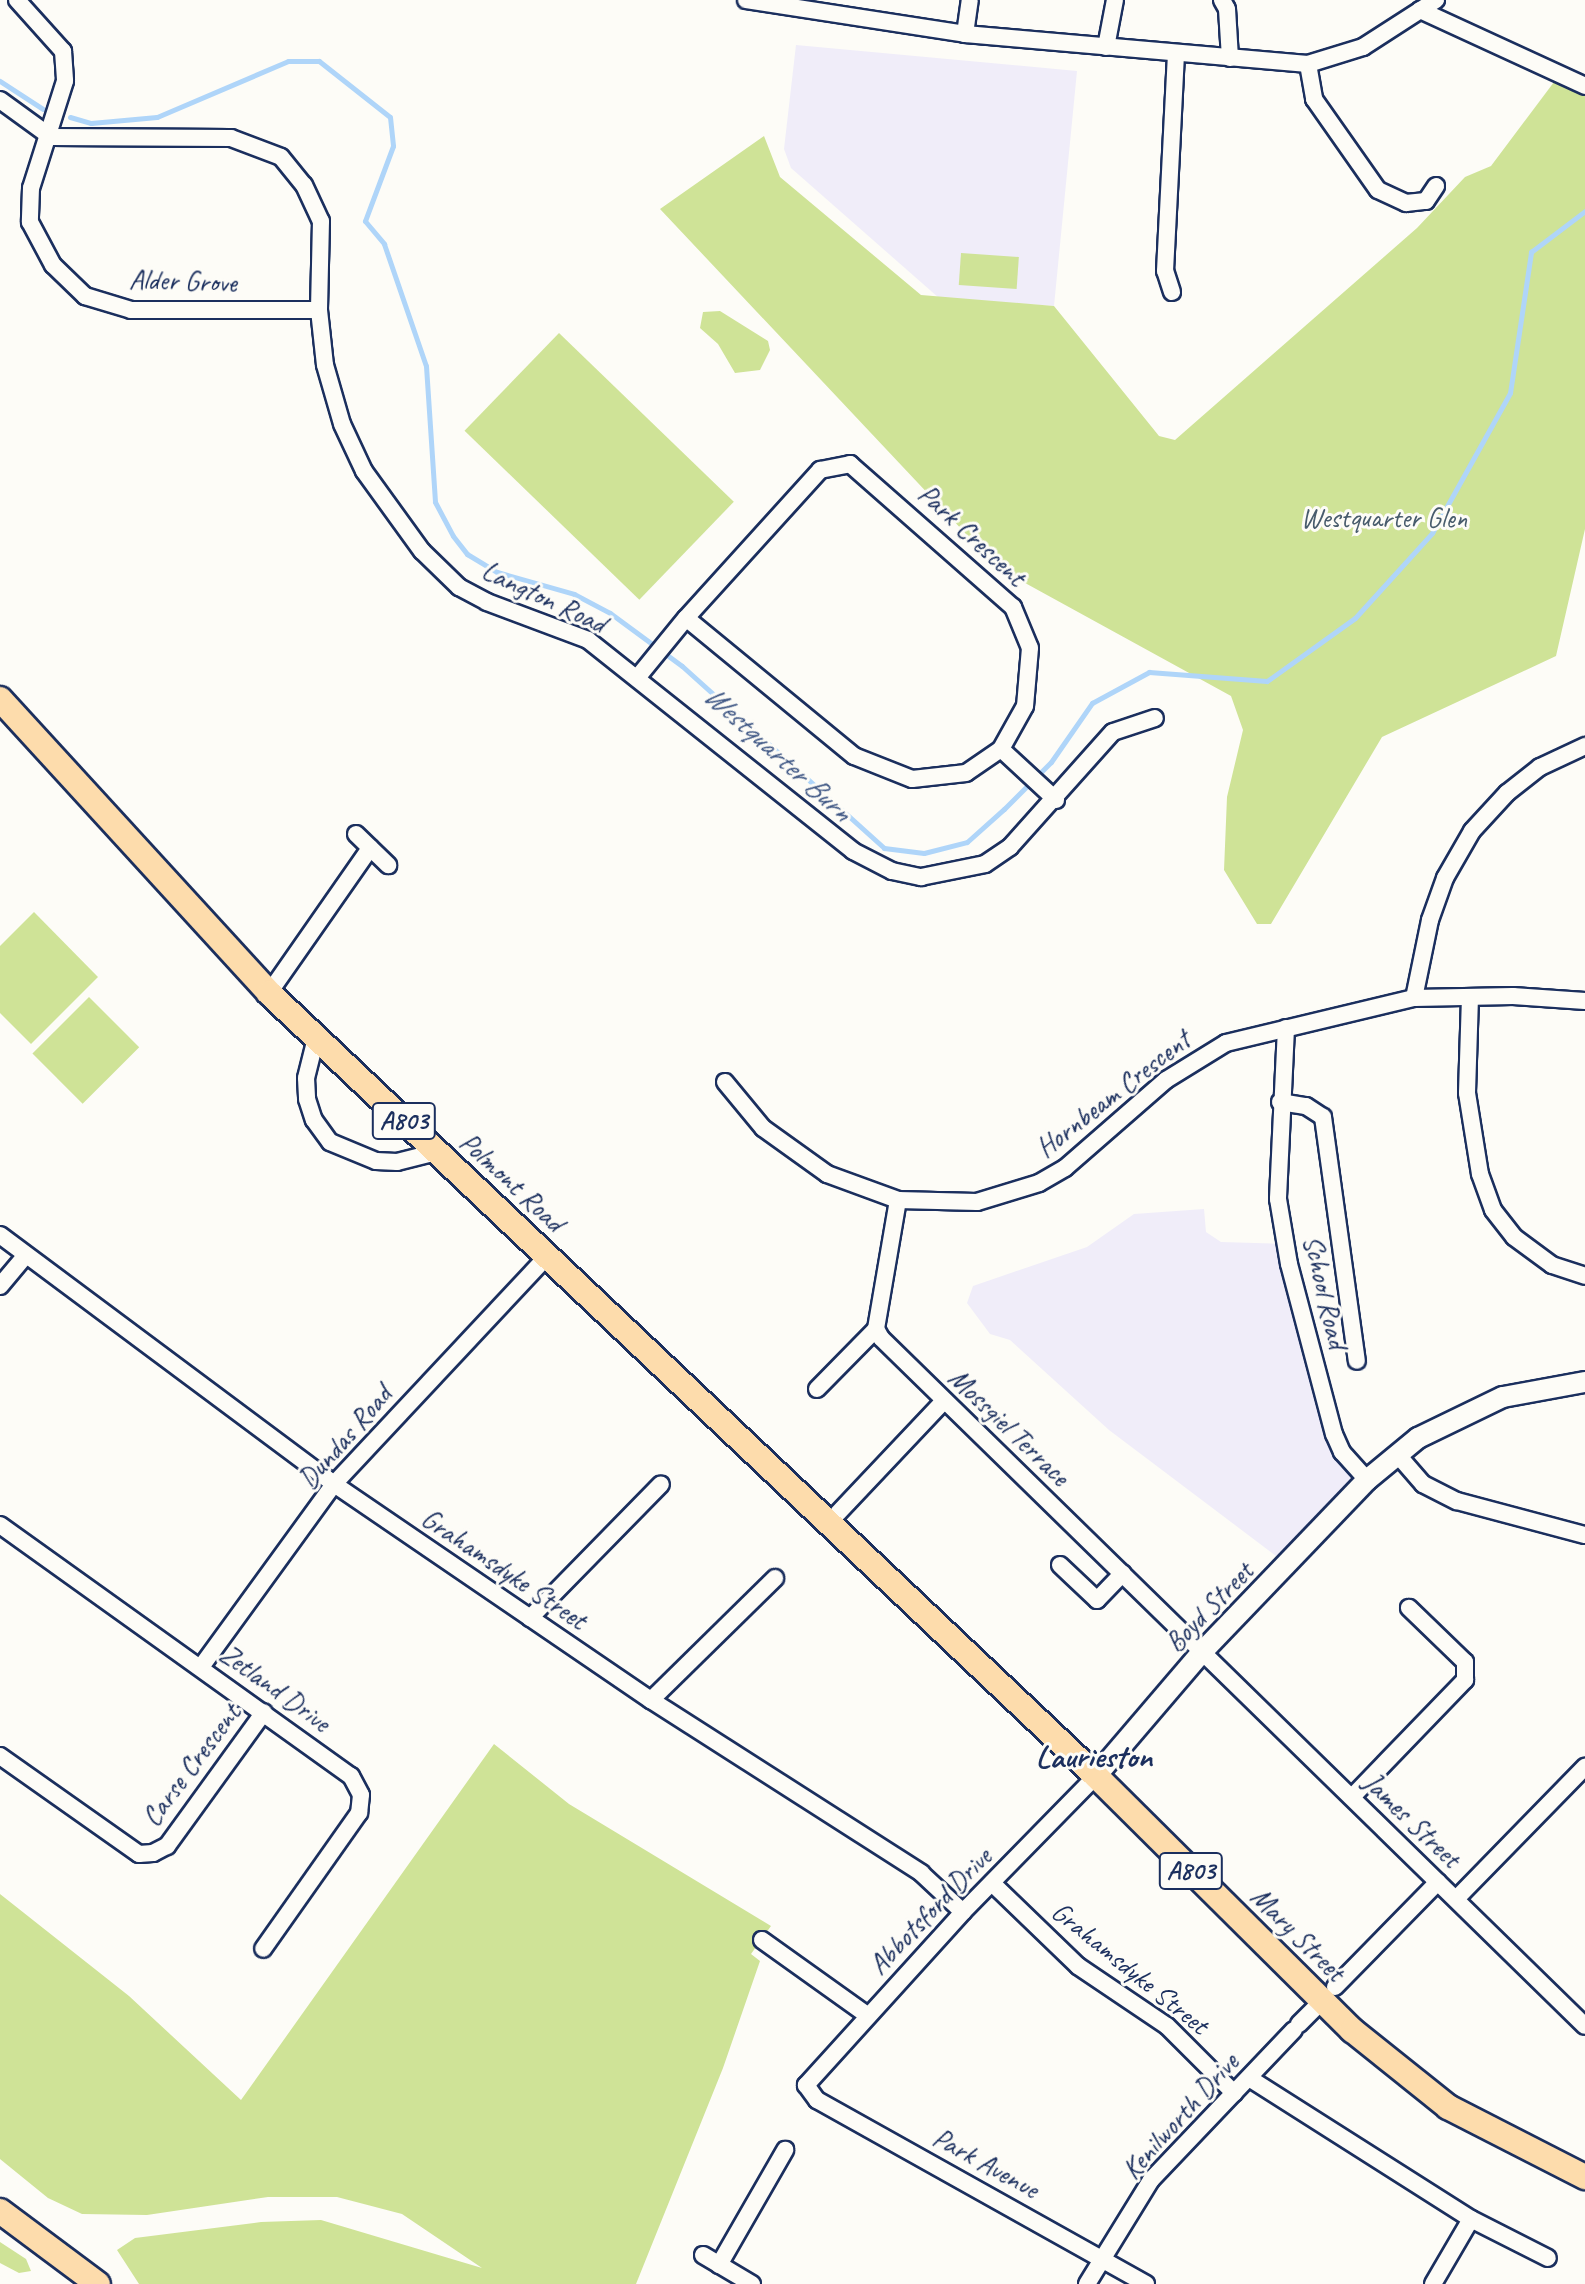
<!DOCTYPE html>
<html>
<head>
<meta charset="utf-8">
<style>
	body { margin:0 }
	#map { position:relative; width:1585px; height:2284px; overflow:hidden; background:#fdfcf7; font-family:Caveat,sans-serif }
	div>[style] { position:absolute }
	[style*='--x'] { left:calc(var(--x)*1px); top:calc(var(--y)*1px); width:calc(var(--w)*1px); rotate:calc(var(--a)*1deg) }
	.built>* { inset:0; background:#f0edf9 }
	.green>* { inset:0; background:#cfe397; transform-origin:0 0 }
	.stream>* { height:5px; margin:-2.5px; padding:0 2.5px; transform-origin:2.5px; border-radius:2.5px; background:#afd5f9 }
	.roads { filter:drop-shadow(2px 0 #1b2f5e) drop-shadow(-2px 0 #1b2f5e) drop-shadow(0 2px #1b2f5e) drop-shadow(0 -2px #1b2f5e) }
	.minor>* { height:16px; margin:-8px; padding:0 8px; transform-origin:8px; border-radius:8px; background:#fdfcf7 }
	.tertiary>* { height:20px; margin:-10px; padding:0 10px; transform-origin:10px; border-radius:10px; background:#fdfcf7 }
	.primary>* { height:24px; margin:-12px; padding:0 12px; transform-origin:12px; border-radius:12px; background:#fddcac }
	span { translate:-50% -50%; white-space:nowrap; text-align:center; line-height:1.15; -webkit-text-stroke:6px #fdfcf7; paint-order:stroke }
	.shield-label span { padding:2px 6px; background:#fdfcf7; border:2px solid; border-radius:6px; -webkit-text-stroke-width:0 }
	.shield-label { font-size:26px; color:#1b2f5e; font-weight:700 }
	.street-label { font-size:28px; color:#1b2f5e }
	.park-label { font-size:28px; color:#485c6c }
	.water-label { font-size:30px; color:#405885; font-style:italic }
	.quarter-label { font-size:32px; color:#1b2f5e; font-weight:700 }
</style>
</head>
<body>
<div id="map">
	<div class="built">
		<div style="clip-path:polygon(796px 45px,1077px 71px,1054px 306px,939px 298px,791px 168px,784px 149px)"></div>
		<div style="clip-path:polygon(1204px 1209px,1206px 1232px,1221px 1242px,1286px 1244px,1334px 1434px,1367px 1480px,1288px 1565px,1109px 1430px,1010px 1340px,990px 1334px,967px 1303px,973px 1286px,1087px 1247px,1134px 1214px)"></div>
	</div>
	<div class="green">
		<div style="clip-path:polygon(1557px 78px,1585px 91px,1585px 529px,1556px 656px,1382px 737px,1271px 924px,1257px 924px,1224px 870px,1227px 797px,1243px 730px,1231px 696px,998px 568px,660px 209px,764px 136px,780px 177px,921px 295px,1054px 306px,1159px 436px,1175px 440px,1417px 228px,1465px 177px,1491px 166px)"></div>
		<div style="left:961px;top:253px;width:58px;height:32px;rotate:4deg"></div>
		<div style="clip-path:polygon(720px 311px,768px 341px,770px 350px,760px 370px,735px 373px,718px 344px,700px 328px,703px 312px)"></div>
		<div style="left:559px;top:333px;width:243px;height:136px;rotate:44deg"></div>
		<div style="clip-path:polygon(34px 912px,98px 977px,31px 1044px,0 1013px,0 946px)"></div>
		<div style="left:89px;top:997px;width:71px;height:80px;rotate:45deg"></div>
		<div style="clip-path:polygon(494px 1744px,569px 1804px,771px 1926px,751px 1954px,760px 1961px,723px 2068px,636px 2284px,139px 2284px,117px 2250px,135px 2238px,261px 2222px,321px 2220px,482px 2268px,402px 2214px,337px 2197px,268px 2197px,147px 2215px,82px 2214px,48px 2198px,0 2159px,0 1894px,129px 1996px,241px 2100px)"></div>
		<div style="clip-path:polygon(0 2242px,26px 2259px,31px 2271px,19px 2273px,0 2263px)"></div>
	</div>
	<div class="stream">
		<div style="--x:0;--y:81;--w:51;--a:33.1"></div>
		<div style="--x:70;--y:117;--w:22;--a:16"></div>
		<div style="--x:91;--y:123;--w:66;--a:-5.2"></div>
		<div style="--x:157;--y:117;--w:142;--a:-23.1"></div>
		<div style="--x:288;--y:61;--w:31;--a:0"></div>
		<div style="--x:319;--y:61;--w:90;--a:38.3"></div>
		<div style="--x:390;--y:117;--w:29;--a:84"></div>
		<div style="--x:393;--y:146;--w:80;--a:110.5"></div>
		<div style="--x:365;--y:221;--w:30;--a:50"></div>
		<div style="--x:384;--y:244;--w:129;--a:71"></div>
		<div style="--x:426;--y:366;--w:136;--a:86.2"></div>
		<div style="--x:435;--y:502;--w:38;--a:62"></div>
		<div style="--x:453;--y:536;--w:23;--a:52"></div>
		<div style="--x:467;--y:554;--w:35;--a:31"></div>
		<div style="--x:497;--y:572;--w:80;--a:15.9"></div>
		<div style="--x:574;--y:594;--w:41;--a:27.8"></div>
		<div style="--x:610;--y:613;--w:89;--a:36.4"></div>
		<div style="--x:682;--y:666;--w:272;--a:42"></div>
		<div style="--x:884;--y:848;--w:40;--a:7.1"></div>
		<div style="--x:924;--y:853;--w:44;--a:-14.3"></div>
		<div style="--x:967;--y:842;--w:50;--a:-41.7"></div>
		<div style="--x:1004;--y:809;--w:66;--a:-45"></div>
		<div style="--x:1051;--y:762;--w:72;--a:-55.2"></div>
		<div style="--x:1092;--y:703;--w:65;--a:-28.5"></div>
		<div style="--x:1149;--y:672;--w:118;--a:4.4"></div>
		<div style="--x:1267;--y:681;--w:108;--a:-35.6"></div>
		<div style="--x:1355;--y:618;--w:115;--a:-47.8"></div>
		<div style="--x:1432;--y:533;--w:160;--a:-60.9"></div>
		<div style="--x:1510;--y:393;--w:143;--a:-81.5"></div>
		<div style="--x:1531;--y:252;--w:68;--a:-37.2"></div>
	</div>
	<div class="roads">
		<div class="minor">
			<div style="--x:17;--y:0;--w:69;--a:48"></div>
			<div style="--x:63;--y:51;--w:30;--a:86"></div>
			<div style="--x:65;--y:81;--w:112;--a:107.6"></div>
			<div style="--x:31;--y:188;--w:34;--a:92"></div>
			<div style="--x:30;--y:222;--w:49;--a:61.9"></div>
			<div style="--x:53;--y:265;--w:45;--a:44.1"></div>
			<div style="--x:85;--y:296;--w:48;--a:16.9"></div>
			<div style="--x:131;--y:310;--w:188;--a:0"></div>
			<div style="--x:746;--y:0;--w:222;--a:8.8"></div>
			<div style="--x:965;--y:34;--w:344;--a:5"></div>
			<div style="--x:1308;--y:64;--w:58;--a:-17.2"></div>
			<div style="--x:1363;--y:47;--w:87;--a:-32.8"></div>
			<div style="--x:1222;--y:0;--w:10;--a:61"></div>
			<div style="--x:1227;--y:9;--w:49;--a:86.5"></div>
			<div style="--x:1420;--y:10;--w:182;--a:24.7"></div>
			<div style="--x:965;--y:34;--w:34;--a:-82"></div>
			<div style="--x:1106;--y:47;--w:48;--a:-79.2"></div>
			<div style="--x:1308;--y:64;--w:36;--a:80"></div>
			<div style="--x:1314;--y:99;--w:111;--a:54.9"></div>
			<div style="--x:1378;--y:190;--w:31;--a:25"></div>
			<div style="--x:1406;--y:203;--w:20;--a:-6"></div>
			<div style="--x:1426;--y:201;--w:18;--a:-56"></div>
			<div style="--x:0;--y:100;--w:63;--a:36"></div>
			<div style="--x:51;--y:137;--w:180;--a:0.3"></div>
			<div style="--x:231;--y:138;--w:53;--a:20.8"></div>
			<div style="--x:281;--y:157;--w:36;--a:51"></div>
			<div style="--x:304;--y:185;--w:40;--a:65"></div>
			<div style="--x:321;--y:221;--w:89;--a:91.3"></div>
			<div style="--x:319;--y:310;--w:55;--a:83.8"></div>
			<div style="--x:325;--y:365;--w:61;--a:73.9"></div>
			<div style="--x:342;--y:424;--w:52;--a:64.9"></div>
			<div style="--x:364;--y:471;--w:99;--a:54.1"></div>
			<div style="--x:422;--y:551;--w:52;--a:44.2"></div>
			<div style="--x:459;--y:587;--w:32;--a:28"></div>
			<div style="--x:487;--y:602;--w:108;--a:20.6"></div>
			<div style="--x:588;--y:640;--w:339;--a:38.5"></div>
			<div style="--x:853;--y:851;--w:44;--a:27.1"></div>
			<div style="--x:892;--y:871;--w:30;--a:12"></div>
			<div style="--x:921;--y:877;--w:65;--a:-11.5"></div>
			<div style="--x:985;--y:864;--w:30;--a:-34"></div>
			<div style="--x:1010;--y:847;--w:154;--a:-48.2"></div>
			<div style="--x:1113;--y:732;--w:44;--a:-18.4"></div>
			<div style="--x:1172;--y:292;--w:22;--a:-108"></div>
			<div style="--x:1165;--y:271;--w:218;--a:-87.1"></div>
			<div style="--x:637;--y:678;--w:77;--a:-50.8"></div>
			<div style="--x:686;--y:618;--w:200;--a:-47.8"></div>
			<div style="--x:820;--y:470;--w:31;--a:-11"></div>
			<div style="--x:850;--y:464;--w:217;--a:41.3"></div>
			<div style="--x:1013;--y:607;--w:44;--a:67.5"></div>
			<div style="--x:1030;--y:648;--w:58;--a:94.9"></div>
			<div style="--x:1025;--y:706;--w:49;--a:119.2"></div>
			<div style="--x:1001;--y:749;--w:42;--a:145.6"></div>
			<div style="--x:966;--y:773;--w:54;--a:173.7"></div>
			<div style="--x:912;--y:779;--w:62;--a:-158.4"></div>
			<div style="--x:854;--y:756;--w:217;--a:-140.6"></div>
			<div style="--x:1001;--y:749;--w:75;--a:42.8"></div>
			<div style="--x:356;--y:834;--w:45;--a:44.1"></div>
			<div style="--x:269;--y:993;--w:177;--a:-55.1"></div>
			<div style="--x:1470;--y:997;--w:96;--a:91.8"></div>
			<div style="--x:1467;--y:1093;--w:82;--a:80.9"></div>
			<div style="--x:1480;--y:1174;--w:38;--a:70"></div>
			<div style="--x:1493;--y:1210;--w:34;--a:52"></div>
			<div style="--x:1514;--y:1237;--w:47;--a:36.4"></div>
			<div style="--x:1552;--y:1265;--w:35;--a:18"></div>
			<div style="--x:1414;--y:998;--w:80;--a:-78.4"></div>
			<div style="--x:1430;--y:920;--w:45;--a:-70.3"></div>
			<div style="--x:1445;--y:878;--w:54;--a:-60.1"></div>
			<div style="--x:1472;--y:831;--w:52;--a:-47.4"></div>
			<div style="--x:1507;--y:793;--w:42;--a:-38.2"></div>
			<div style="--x:1540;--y:767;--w:50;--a:-25"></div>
			<div style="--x:1286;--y:1028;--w:171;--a:92.7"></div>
			<div style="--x:1278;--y:1199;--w:66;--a:80.4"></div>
			<div style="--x:1289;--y:1264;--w:176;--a:75.2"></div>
			<div style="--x:1334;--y:1434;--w:20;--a:66"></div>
			<div style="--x:1342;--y:1452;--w:38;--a:48"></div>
			<div style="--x:316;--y:1038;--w:41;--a:104"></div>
			<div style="--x:306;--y:1078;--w:21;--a:87"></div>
			<div style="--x:307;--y:1099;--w:22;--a:72"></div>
			<div style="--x:314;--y:1120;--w:27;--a:54"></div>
			<div style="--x:330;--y:1142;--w:50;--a:22.4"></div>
			<div style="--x:376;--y:1161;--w:21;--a:3"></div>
			<div style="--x:397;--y:1162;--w:41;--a:-14"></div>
			<div style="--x:725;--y:1082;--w:60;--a:50.4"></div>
			<div style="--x:763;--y:1128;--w:79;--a:35.7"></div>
			<div style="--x:827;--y:1174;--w:76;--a:20.1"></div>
			<div style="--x:898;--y:1200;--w:79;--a:1.5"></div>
			<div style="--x:977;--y:1202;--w:65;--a:-17"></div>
			<div style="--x:1039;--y:1183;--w:30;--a:-30"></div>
			<div style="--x:1065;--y:1168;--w:134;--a:-41.1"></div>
			<div style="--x:1166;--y:1080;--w:70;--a:-31.7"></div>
			<div style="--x:1226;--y:1043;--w:193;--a:-13.5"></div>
			<div style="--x:1414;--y:998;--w:99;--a:-1.2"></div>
			<div style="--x:1513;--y:996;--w:72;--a:4"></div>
			<div style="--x:1280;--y:1102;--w:26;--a:9"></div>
			<div style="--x:1306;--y:1106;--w:20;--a:33"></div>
			<div style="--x:1323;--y:1117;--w:246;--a:82.1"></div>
			<div style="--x:898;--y:1200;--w:131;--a:99.7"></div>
			<div style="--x:876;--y:1329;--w:10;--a:61"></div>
			<div style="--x:881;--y:1338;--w:984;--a:44.34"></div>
			<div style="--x:0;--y:1235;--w:417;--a:36.7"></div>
			<div style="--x:334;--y:1484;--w:384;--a:34.3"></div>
			<div style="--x:651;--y:1700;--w:321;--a:32.6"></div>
			<div style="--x:921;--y:1873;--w:57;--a:42.9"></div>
			<div style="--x:0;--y:1286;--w:40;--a:-50"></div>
			<div style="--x:817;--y:1389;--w:84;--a:-45.5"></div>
			<div style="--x:1397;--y:1454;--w:40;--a:49"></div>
			<div style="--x:1423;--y:1484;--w:38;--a:27"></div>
			<div style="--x:1457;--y:1501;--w:132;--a:14.9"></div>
			<div style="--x:838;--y:1513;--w:154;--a:-46.6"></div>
			<div style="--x:0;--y:1525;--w:432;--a:35.6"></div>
			<div style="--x:351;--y:1776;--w:21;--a:62"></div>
			<div style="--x:361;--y:1795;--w:18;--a:96"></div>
			<div style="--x:359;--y:1813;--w:166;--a:125.2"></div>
			<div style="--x:1060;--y:1565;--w:51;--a:43.4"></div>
			<div style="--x:1097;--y:1600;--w:37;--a:-46"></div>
			<div style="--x:530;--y:1618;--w:187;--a:-45.6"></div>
			<div style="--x:201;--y:1667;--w:226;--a:-54"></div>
			<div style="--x:334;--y:1484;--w:312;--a:-46.9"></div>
			<div style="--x:651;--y:1700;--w:174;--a:-44.5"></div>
			<div style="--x:0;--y:1756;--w:170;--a:35.2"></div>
			<div style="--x:139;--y:1854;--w:14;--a:-4"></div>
			<div style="--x:153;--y:1853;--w:16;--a:-27"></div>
			<div style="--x:167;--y:1846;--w:165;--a:-54.1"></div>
			<div style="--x:1096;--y:1776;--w:190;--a:134.4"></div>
			<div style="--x:963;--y:1912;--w:234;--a:132.2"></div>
			<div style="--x:806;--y:2085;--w:19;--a:54"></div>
			<div style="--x:817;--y:2100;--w:377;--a:29.2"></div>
			<div style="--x:1352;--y:1797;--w:163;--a:-46"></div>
			<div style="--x:1465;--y:1680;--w:18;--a:-90"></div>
			<div style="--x:1465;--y:1662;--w:78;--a:-136"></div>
			<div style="--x:992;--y:1883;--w:120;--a:44"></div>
			<div style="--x:1078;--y:1966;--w:107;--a:34"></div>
			<div style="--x:1167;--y:2026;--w:95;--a:45"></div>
			<div style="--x:1456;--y:1899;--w:185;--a:-45.7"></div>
			<div style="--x:762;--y:1940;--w:129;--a:35.5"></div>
			<div style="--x:1335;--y:1987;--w:147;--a:-45.6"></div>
			<div style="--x:1299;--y:2024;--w:33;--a:-45"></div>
			<div style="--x:1249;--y:2078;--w:263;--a:32.4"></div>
			<div style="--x:1471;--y:2219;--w:86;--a:26.9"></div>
			<div style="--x:703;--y:2255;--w:57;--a:30.6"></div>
			<div style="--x:719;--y:2265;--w:133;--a:-60.1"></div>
			<div style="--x:1087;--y:2284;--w:122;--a:-58.4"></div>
			<div style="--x:1151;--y:2180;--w:207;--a:-46.4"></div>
			<div style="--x:1433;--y:2284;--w:75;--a:-59.7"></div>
		</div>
		<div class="tertiary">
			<div style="--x:1096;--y:1776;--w:163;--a:-49.5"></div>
			<div style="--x:1202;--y:1652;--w:238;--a:-46.2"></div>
			<div style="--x:1367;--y:1480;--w:66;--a:-39.5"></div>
			<div style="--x:1418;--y:1438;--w:94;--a:-25.8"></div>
			<div style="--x:1503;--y:1397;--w:83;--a:-10.4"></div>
		</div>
		<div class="primary">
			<div style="--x:0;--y:699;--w:398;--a:47.5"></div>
			<div style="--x:269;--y:993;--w:1139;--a:43.43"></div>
			<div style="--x:1096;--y:1776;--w:361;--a:44.8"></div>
			<div style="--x:1352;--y:2030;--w:123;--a:38.7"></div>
			<div style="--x:1448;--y:2107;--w:154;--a:27.1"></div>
			<div style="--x:0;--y:2211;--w:122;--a:36.7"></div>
		</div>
	</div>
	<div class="shield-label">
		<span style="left:404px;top:1121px">A803</span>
		<span style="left:1191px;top:1871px">A803</span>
	</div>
	<div class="street-label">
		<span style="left:183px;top:281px;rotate:2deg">Alder Grove</span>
		<span style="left:972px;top:535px;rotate:43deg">Park Crescent</span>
		<span style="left:544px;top:597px;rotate:25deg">Langton Road</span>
		<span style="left:1113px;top:1094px;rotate:-38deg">Hornbeam Crescent</span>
		<span style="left:512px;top:1182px;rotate:43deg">Polmont Road</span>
		<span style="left:1325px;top:1292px;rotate:77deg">School Road</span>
		<span style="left:1009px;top:1427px;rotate:44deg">Mossgiel Terrace</span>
		<span style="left:345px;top:1437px;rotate:-49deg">Dundas Road</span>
		<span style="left:504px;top:1569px;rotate:34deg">Grahamsdyke Street</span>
		<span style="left:1209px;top:1607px;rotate:-46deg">Boyd Street</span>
		<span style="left:275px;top:1688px;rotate:36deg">Zetland Drive</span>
		<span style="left:191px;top:1765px;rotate:-53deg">Carse Crescent</span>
		<span style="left:1412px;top:1820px;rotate:44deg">James Street</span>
		<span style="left:930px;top:1911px;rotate:-46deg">Abbotsford Drive</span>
		<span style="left:1298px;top:1934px;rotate:45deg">Mary Street</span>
		<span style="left:1130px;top:1968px;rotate:39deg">Grahamsdyke Street</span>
		<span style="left:1180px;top:2116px;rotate:-48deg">Kenilworth Drive</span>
		<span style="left:986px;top:2163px;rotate:29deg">Park Avenue</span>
	</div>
	<div class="park-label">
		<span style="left:1384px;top:518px">Westquarter Glen</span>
	</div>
	<div class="water-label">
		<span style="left:778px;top:753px;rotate:42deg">Westquarter Burn</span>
	</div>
	<div class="quarter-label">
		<span style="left:1094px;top:1757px">Laurieston</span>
	</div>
</div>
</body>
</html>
